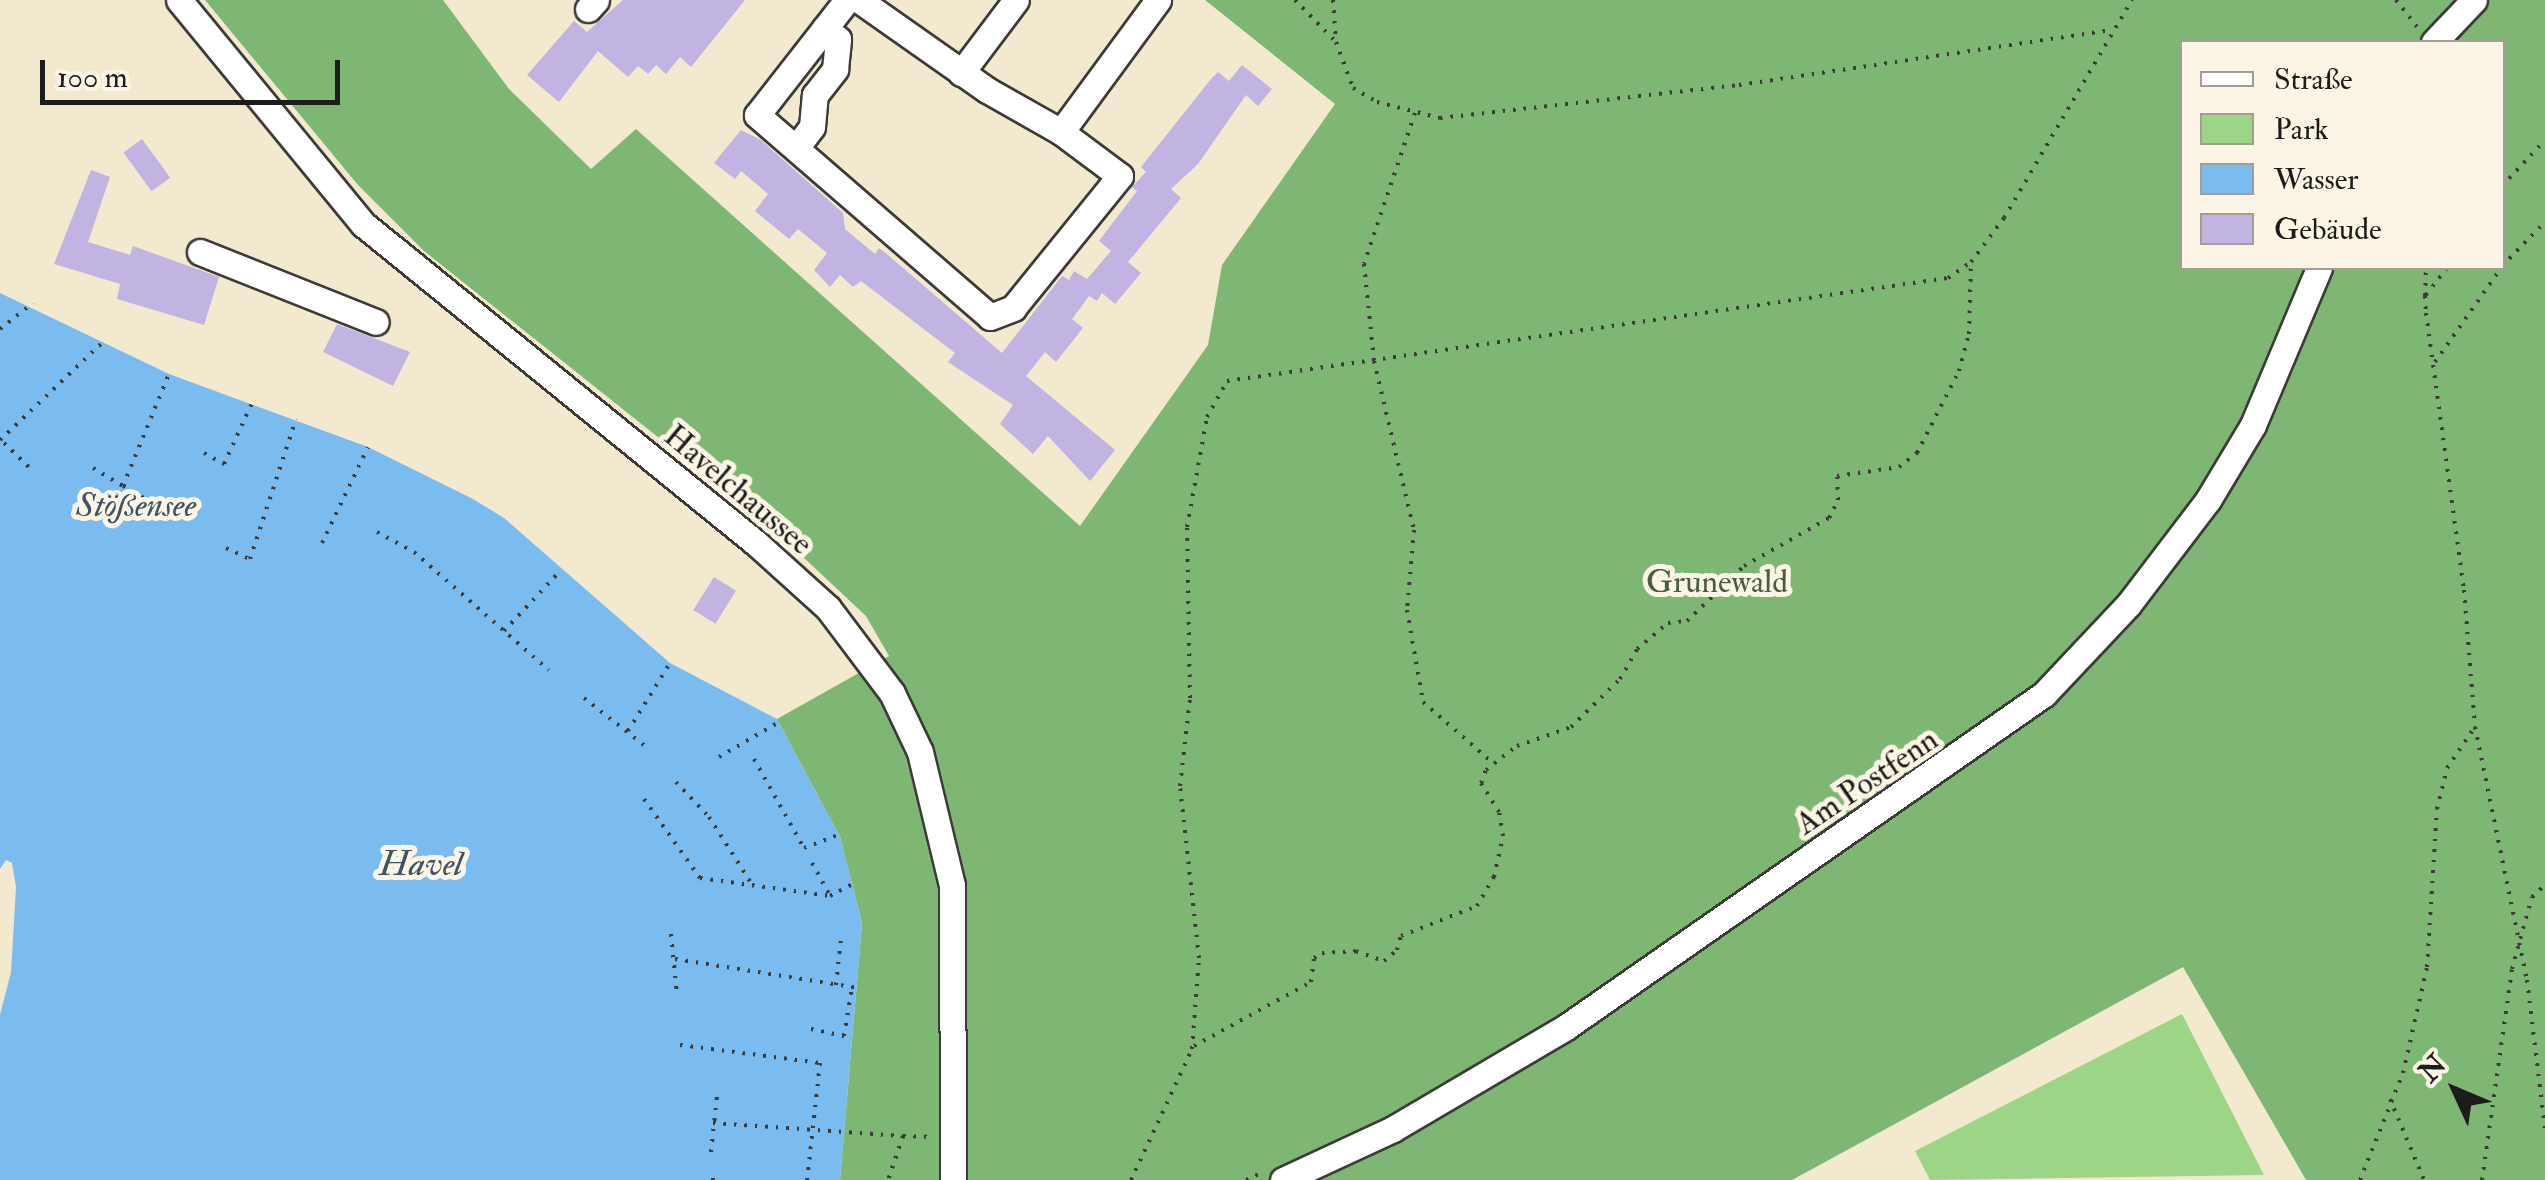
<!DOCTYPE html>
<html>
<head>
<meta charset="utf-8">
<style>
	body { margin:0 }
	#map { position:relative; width:2545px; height:1180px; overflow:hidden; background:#f3e9cf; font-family:"IM FELL Double Pica",serif }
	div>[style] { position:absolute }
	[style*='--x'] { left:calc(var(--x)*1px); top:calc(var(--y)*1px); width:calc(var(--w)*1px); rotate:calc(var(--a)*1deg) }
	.green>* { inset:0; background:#9dd587 }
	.forest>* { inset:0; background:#7eb674 }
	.water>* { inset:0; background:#7abcef }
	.building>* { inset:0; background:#c1b3e2; transform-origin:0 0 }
	.path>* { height:4px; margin-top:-2px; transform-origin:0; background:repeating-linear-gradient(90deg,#3c3b37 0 2.5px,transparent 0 10.5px) }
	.roads { filter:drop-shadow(2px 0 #3c3b37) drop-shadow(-2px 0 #3c3b37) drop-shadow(0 2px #3c3b37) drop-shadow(0 -2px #3c3b37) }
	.minor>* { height:25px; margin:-12.5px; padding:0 12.5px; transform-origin:12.5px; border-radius:12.5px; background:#fff }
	span { translate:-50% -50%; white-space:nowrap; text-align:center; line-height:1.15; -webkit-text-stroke:10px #fcf5e5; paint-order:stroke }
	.street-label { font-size:32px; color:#1c1c1c }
	.park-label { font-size:32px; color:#495d41 }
	.water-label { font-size:35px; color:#3d5466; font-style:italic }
	.legend { position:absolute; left:2180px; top:40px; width:325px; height:230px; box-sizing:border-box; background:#fcf5e5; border:2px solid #a29e95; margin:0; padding:12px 18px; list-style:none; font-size:30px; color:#1c1c1c }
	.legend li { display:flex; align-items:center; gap:20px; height:50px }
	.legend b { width:50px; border:2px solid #a29e95 }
	.north { position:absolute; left:2405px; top:1040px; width:100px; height:100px; -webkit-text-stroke:8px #fcf5e5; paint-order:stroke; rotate:314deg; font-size:28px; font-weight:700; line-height:40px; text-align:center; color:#1c1c1c }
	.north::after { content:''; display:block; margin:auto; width:35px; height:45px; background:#1c1c1c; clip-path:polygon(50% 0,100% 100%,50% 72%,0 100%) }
	.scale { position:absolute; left:40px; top:60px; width:300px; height:45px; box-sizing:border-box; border:5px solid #1c1c1c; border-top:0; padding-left:12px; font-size:30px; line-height:35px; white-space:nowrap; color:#1c1c1c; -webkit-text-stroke:8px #fcf5e5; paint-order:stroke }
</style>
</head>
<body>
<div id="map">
	<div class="green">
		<div style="clip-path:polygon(2182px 1014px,2264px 1175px,1930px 1180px,1915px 1151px)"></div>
	</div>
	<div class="forest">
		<div style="clip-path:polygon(evenodd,205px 0,443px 0,509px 89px,591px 169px,636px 129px,1080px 526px,1208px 345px,1222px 265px,1335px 104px,1205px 0,2545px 0,2545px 1180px,2306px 1180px,2183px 967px,1792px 1180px,840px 1180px,862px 923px,840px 837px,777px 719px,889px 656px,866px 616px,771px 527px,424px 251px,358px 185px,205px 0,2182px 42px,2502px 42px,2502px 268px,2182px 268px,2182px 42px)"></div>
	</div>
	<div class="water">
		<div style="clip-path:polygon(0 293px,169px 374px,368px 447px,473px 499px,504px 518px,670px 663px,777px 719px,840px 837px,862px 923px,840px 1180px,0 1180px,0 1015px,11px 972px,16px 887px,12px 863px,6px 860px,0 869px)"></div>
	</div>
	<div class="building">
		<div style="clip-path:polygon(623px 0,745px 0,691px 67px,680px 57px,666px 74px,656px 65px,648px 74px,638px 66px,628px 77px,598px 51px,559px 102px,527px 75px,574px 21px,587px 32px)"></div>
		<div style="clip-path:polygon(1242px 65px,1272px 89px,1258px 106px,1246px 95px,1198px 164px,1171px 189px,1181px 198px,1128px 262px,1141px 273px,1115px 304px,1102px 293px,1097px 301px,1089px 296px,1072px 319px,1083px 328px,1056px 362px,1045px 352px,1026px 376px,1115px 450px,1090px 481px,1048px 436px,1033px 454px,1000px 424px,1013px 405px,948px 362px,955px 353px,861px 281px,853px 287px,840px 275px,830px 287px,814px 270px,827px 253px,798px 229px,789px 239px,755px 211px,768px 194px,741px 171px,735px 179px,714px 163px,741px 130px,761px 140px,843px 213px,845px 229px,875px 254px,879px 248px,888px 255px,1002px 353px,1062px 276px,1069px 280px,1074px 271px,1087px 279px,1111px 251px,1099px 241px,1137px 191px,1132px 187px,1146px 172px,1141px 167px,1211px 79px,1218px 72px,1229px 81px)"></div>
		<div style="left:142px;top:139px;width:48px;height:23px;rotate:54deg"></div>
		<div style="clip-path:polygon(91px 170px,110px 177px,88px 242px,130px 255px,133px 246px,219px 277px,204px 325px,117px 299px,120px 284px,54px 264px)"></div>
		<div style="clip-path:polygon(337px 324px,410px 352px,393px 386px,323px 352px)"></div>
		<div style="left:714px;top:577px;width:26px;height:39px;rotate:32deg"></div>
	</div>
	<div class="path">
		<div style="--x:1295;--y:0;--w:59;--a:45.7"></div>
		<div style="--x:1336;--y:42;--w:49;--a:69.7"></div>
		<div style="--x:1353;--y:88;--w:28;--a:30"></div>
		<div style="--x:1377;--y:102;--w:65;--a:14.3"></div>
		<div style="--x:1440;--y:118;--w:301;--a:-6.3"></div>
		<div style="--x:1739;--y:85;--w:377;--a:-8.4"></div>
		<div style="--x:1333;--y:0;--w:42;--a:85.9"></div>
		<div style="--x:2396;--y:0;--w:34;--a:52"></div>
		<div style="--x:1415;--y:113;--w:159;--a:108.7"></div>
		<div style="--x:1364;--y:264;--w:98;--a:84.1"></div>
		<div style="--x:1374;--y:361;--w:174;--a:76.7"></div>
		<div style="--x:1414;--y:530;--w:80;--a:95"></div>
		<div style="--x:1407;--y:610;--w:93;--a:80.1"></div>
		<div style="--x:1423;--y:702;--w:93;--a:41.1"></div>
		<div style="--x:2502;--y:186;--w:63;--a:-46.9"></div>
		<div style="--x:2502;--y:266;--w:62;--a:-45.7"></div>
		<div style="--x:2447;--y:268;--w:36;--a:128"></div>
		<div style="--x:2425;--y:296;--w:17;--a:87"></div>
		<div style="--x:2426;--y:313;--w:280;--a:82.2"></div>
		<div style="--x:2464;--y:590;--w:137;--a:85.4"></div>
		<div style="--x:2475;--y:727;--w:258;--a:78.4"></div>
		<div style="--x:2527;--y:980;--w:149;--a:83.1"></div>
		<div style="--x:2425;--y:296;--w:28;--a:-88"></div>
		<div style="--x:0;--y:329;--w:42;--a:-38.2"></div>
		<div style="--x:2435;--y:362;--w:115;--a:-54.9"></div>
		<div style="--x:0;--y:440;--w:144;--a:-43.6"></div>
		<div style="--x:4;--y:443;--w:36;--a:44"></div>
		<div style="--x:204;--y:453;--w:23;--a:29"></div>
		<div style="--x:224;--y:464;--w:67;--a:-65.3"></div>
		<div style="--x:93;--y:468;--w:35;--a:31"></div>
		<div style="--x:123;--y:486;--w:121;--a:-67.7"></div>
		<div style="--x:123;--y:486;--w:38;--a:30"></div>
		<div style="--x:377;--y:532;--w:42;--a:28.4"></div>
		<div style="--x:414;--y:552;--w:179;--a:41.2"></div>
		<div style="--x:322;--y:543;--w:106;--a:-64.4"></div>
		<div style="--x:226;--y:548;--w:26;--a:25"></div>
		<div style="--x:250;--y:559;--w:147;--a:-71.8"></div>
		<div style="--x:504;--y:631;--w:83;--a:-46.9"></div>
		<div style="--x:584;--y:698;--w:83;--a:38.1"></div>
		<div style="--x:628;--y:731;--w:80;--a:-58.3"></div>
		<div style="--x:719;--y:757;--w:69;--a:-30.3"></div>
		<div style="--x:754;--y:759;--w:102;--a:60.7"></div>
		<div style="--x:804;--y:848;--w:36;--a:-21"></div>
		<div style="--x:676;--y:782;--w:48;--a:46.7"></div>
		<div style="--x:709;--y:817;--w:82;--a:57.5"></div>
		<div style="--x:644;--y:799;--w:97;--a:54.7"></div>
		<div style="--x:700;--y:878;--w:131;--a:7.9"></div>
		<div style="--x:830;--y:896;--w:26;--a:-28"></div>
		<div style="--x:812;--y:863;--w:38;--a:61"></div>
		<div style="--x:671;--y:934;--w:61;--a:84.4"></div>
		<div style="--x:675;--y:959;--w:186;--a:9"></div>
		<div style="--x:836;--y:985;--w:47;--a:-83.9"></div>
		<div style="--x:811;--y:1029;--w:34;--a:12"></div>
		<div style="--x:844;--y:1036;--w:50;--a:-80.7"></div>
		<div style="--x:680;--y:1045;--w:141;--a:7.3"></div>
		<div style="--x:820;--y:1063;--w:118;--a:96.3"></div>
		<div style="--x:1194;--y:1046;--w:133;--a:-28.7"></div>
		<div style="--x:1311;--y:982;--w:24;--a:-83"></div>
		<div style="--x:1314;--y:958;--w:9;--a:-32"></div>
		<div style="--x:1322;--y:953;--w:34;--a:-3"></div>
		<div style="--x:1356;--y:951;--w:30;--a:20"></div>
		<div style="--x:1384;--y:961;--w:17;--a:-40"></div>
		<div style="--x:1397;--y:950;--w:15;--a:-74"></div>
		<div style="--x:1401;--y:936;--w:82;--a:-21.5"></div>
		<div style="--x:1477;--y:906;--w:34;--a:-60"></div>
		<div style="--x:1494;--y:877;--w:42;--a:-77.6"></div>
		<div style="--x:1503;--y:836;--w:24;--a:-99"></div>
		<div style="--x:1499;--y:812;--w:34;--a:-122"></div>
		<div style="--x:1481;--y:783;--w:14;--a:-69"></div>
		<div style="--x:1486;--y:770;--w:39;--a:-38"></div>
		<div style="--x:1517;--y:746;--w:57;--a:-19.4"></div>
		<div style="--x:1571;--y:727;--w:69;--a:-44.4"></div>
		<div style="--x:1620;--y:679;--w:34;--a:-60"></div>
		<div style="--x:1637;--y:649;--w:40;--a:-40"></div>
		<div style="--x:1668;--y:623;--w:19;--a:-6"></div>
		<div style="--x:1687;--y:621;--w:79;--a:-44"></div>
		<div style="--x:1744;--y:566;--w:98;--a:-29.5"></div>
		<div style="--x:1829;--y:518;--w:20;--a:-63"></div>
		<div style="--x:1838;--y:500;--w:24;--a:-92"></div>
		<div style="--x:1837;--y:476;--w:63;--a:-8.3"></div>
		<div style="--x:1899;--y:467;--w:23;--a:-38"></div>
		<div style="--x:1917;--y:453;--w:92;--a:-62.9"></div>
		<div style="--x:1959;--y:371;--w:38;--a:-75"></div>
		<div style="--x:1969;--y:334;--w:72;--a:-88.4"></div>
		<div style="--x:2390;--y:1099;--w:88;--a:67.2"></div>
		<div style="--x:713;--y:1123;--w:190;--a:3.9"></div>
		<div style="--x:903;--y:1136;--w:46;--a:108.8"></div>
		<div style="--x:903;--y:1136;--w:30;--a:2"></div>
		<div style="--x:711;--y:1152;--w:56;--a:-83.9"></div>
		<div style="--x:713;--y:1180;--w:6;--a:-90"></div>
		<div style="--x:1131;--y:1180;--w:145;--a:-65"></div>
		<div style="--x:1192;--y:1049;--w:91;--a:-85.6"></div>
		<div style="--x:1199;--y:958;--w:173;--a:-96.3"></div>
		<div style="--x:1180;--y:786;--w:89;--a:-83.5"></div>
		<div style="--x:1190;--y:698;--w:171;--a:-91"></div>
		<div style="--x:1187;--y:527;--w:112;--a:-79.7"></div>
		<div style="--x:1207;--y:417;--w:41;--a:-60.9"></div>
		<div style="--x:1227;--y:381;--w:728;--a:-8.13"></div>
		<div style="--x:1948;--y:278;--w:28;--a:-35"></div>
		<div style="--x:1971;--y:262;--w:55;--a:-53.1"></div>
		<div style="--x:2004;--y:218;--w:253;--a:-59.6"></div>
		<div style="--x:1246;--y:1180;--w:19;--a:-25"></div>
		<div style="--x:2360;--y:1180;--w:115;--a:-68.1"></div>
		<div style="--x:2403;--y:1073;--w:109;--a:-77.2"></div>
		<div style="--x:2427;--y:967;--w:158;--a:-86.4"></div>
		<div style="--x:2437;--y:809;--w:42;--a:-76.3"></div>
		<div style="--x:2447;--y:768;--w:50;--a:-55.7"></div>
		<div style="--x:2482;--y:1180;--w:213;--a:-81.9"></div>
		<div style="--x:2512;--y:969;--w:75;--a:-74.5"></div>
		<div style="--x:2532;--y:897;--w:18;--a:-43"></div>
	</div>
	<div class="roads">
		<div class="minor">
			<div style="--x:179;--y:0;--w:290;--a:50.6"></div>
			<div style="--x:363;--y:224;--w:506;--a:39.07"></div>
			<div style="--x:756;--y:543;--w:97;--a:42.1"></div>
			<div style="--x:828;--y:608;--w:106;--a:53"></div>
			<div style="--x:892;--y:693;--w:65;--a:64.6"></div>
			<div style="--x:920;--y:752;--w:137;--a:76.5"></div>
			<div style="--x:952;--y:885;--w:295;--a:89.8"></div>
			<div style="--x:847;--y:0;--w:146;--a:128"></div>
			<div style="--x:757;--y:115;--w:308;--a:40.9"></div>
			<div style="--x:990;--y:317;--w:25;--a:-21"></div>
			<div style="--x:1013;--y:308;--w:170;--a:-51"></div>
			<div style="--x:1120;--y:176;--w:74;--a:-143.3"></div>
			<div style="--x:859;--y:0;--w:156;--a:35.1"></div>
			<div style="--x:987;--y:90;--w:85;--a:29.6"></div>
			<div style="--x:1061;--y:132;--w:164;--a:-53.7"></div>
			<div style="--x:588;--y:9;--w:12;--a:-48"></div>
			<div style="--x:2434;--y:42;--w:58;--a:-46.4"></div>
			<div style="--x:961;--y:73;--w:91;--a:-53"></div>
			<div style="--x:796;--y:148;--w:26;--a:-53"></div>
			<div style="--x:812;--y:127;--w:32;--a:-85"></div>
			<div style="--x:815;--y:95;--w:33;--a:-52"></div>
			<div style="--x:835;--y:69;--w:30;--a:-84"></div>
			<div style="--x:838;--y:39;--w:17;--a:-140"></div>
			<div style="--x:200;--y:252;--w:189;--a:21.7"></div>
			<div style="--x:1283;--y:1180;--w:121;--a:-24.9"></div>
			<div style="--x:1393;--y:1129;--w:201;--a:-30.5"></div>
			<div style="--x:1566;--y:1027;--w:583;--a:-34.86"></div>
			<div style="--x:2044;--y:694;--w:122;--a:-46.7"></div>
			<div style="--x:2128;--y:605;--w:132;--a:-52.7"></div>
			<div style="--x:2208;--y:500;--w:87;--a:-59"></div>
			<div style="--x:2253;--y:425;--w:170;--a:-67.2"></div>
		</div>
	</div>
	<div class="street-label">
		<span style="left:738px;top:490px;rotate:40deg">Havelchaussee</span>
		<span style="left:1867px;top:782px;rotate:-34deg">Am Postfenn</span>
	</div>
	<div class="park-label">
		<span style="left:1717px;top:582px">Grunewald</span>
	</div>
	<div class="water-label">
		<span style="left:136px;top:505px">Stößensee</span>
		<span style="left:421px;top:864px">Havel</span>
	</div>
	<ul class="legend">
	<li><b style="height:12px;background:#fff"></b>Straße</li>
	<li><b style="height:28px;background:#9dd587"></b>Park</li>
	<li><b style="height:28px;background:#7abcef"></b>Wasser</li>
	<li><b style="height:28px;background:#c1b3e2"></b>Gebäude</li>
	</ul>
	<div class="north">N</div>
	<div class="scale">100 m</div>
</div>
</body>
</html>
